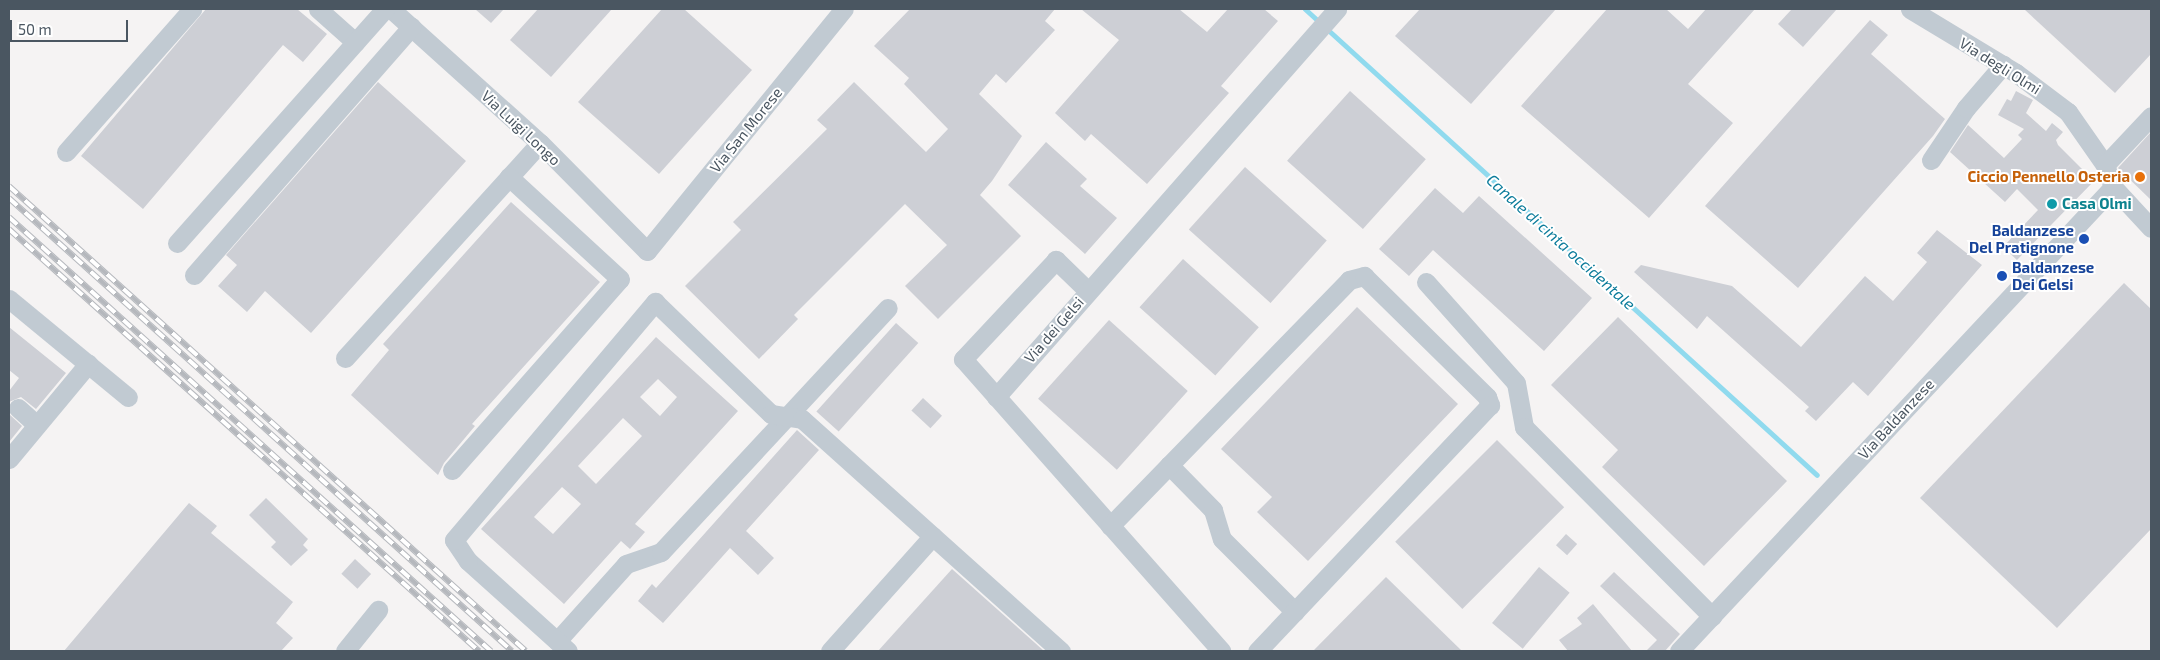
<!DOCTYPE html>
<html>
<head>
<meta charset="utf-8">
<style>
	body { margin:0 }
	#map { position:relative; width:2160px; height:660px; overflow:hidden; background:#f5f3f3; font-family:"Exo 2",sans-serif }
	div>[style] { position:absolute }
	[style*='--x'] { left:calc(var(--x)*1px); top:calc(var(--y)*1px); width:calc(var(--w)*1px); rotate:calc(var(--a)*1deg) }
	.stream>* { height:5px; margin:-2.5px; padding:0 2.5px; transform-origin:2.5px; border-radius:2.5px; background:#90daee }
	.building>* { inset:0; background:#cdcfd5; transform-origin:0 0 }
	.minor>* { height:19px; margin:-9.5px; padding:0 9.5px; transform-origin:9.5px; border-radius:9.5px; background:#c1cad2 }
	.rail>* { height:5.5px; margin-top:-2.75px; transform-origin:0; background:repeating-linear-gradient(90deg,#fff 0 11px,#b5b8bd 0 22px); box-sizing:border-box; border-block:1px solid #b5b8bd }
	.dots>* { width:14px; height:14px; translate:-50% -50%; box-sizing:border-box; border:2px solid #fff; border-radius:50% }
	span { translate:-50% -50%; white-space:nowrap; text-align:center; line-height:1.15; -webkit-text-stroke:4px #fff; paint-order:stroke }
	.street-label { font-size:15px; color:#4a5661 }
	.food-label { font-size:15px; color:#c56008; font-weight:700 }
	.right { translate:-100% -50%; text-align:right }
	.culture-label { font-size:15px; color:#0d838f; font-weight:700 }
	.left { translate:0 -50%; text-align:left }
	.transit-label { font-size:15px; color:#164399; font-weight:700 }
	.water-label { font-size:16px; color:#0c7c9b; font-style:italic }
	.frame { position:absolute; inset:0; border:10px solid #4a5661; pointer-events:none }
	.scale { position:absolute; left:10px; top:20px; width:118px; height:22px; box-sizing:border-box; border:2px solid #4a5661; border-top:0; padding-left:6px; font-size:15px; line-height:18px; white-space:nowrap; color:#4a5661; -webkit-text-stroke:4px #fff; paint-order:stroke }
</style>
</head>
<body>
<div id="map">
	<div class="stream">
		<div style="--x:1305;--y:9;--w:692;--a:42.31"></div>
	</div>
	<div class="building">
		<div style="clip-path:polygon(206px 9px,297px 9px,327px 34px,303px 62px,283px 45px,143px 209px,81px 156px)"></div>
		<div style="clip-path:polygon(475px 9px,504px 9px,491px 23px)"></div>
		<div style="clip-path:polygon(538px 9px,612px 9px,551px 77px,510px 40px)"></div>
		<div style="clip-path:polygon(662px 9px,684px 9px,752px 70px,659px 174px,578px 102px)"></div>
		<div style="clip-path:polygon(910px 9px,1055px 9px,1045px 21px,1055px 30px,1006px 83px,996px 74px,979px 94px,1022px 136px,992px 181px,980px 195px,1021px 236px,938px 319px,905px 286px,947px 245px,905px 204px,794px 315px,798px 319px,759px 359px,685px 286px,741px 230px,733px 222px,827px 129px,817px 120px,854px 82px,926px 152px,948px 129px,904px 84px,909px 78px,874px 46px)"></div>
		<div style="clip-path:polygon(1081px 9px,1179px 9px,1207px 32px,1228px 9px,1264px 9px,1278px 21px,1221px 86px,1229px 93px,1147px 184px,1091px 134px,1085px 141px,1055px 113px,1119px 40px)"></div>
		<div style="clip-path:polygon(1420px 9px,1556px 9px,1471px 104px,1395px 36px)"></div>
		<div style="clip-path:polygon(1607px 9px,1666px 9px,1688px 29px,1706px 9px,1755px 9px,1688px 84px,1733px 123px,1649px 218px,1521px 106px)"></div>
		<div style="clip-path:polygon(1792px 9px,1837px 9px,1803px 47px,1778px 24px)"></div>
		<div style="clip-path:polygon(2024px 9px,2151px 9px,2151px 54px,2115px 93px)"></div>
		<div style="clip-path:polygon(1870px 20px,1888px 35px,1871px 54px,1945px 119px,1933px 136px,1798px 288px,1705px 206px)"></div>
		<div style="clip-path:polygon(378px 82px,466px 161px,311px 333px,265px 291px,247px 312px,218px 286px,237px 265px,226px 255px)"></div>
		<div style="left:1350px;top:91px;width:102px;height:94px;rotate:42deg"></div>
		<div style="clip-path:polygon(2016px 91px,2033px 100px,2026px 113px,2046px 131px,2052px 123px,2063px 132px,2056px 140px,2058px 145px,2094px 181px,2017px 260px,2003px 247px,2038px 210px,2017px 189px,2005px 202px,1950px 152px,1968px 125px,2004px 158px,2022px 139px,2018px 135px,2024px 129px,1998px 115px,2007px 99px,2011px 101px)"></div>
		<div style="clip-path:polygon(2151px 132px,2151px 200px,2118px 168px)"></div>
		<div style="clip-path:polygon(1046px 142px,1087px 179px,1080px 186px,1117px 218px,1085px 254px,1008px 185px)"></div>
		<div style="left:1245px;top:167px;width:110px;height:84px;rotate:42deg"></div>
		<div style="clip-path:polygon(1435px 188px,1463px 213px,1479px 196px,1592px 298px,1544px 351px,1433px 250px,1409px 276px,1379px 249px)"></div>
		<div style="clip-path:polygon(511px 202px,600px 282px,472px 424px,475px 426px,444px 463px,438px 475px,351px 395px,389px 350px,383px 344px)"></div>
		<div style="clip-path:polygon(1937px 230px,1982px 265px,1868px 396px,1853px 382px,1816px 421px,1805px 411px,1809px 407px,1707px 316px,1697px 329px,1634px 272px,1641px 265px,1732px 286px,1801px 347px,1865px 276px,1893px 301px,1927px 262px,1917px 253px)"></div>
		<div style="left:1183px;top:259px;width:102px;height:65px;rotate:42deg"></div>
		<div style="clip-path:polygon(2124px 283px,2151px 309px,2151px 529px,2057px 628px,1920px 498px)"></div>
		<div style="clip-path:polygon(1357px 307px,1458px 404px,1308px 561px,1257px 512px,1272px 497px,1221px 449px)"></div>
		<div style="clip-path:polygon(1618px 317px,1787px 481px,1704px 566px,1602px 467px,1618px 450px,1551px 385px)"></div>
		<div style="left:1109px;top:320px;width:106px;height:106px;rotate:42deg"></div>
		<div style="left:896px;top:323px;width:30px;height:119px;rotate:42deg"></div>
		<div style="clip-path:polygon(9px 327px,66px 373px,36px 409px,21px 397px,9px 402px,9px 391px,19px 378px,9px 370px)"></div>
		<div style="clip-path:polygon(evenodd,656px 337px,738px 411px,635px 524px,645px 532px,630px 549px,621px 541px,564px 604px,481px 529px,656px 337px,658px 379px,677px 397px,660px 416px,640px 397px,658px 379px,656px 337px,623px 418px,642px 436px,596px 484px,578px 466px,623px 418px,656px 337px,562px 487px,581px 504px,553px 534px,534px 517px,562px 487px)"></div>
		<div style="left:923px;top:398px;width:26px;height:17px;rotate:43deg"></div>
		<div style="clip-path:polygon(9px 414px,22px 426px,9px 442px)"></div>
		<div style="clip-path:polygon(797px 430px,819px 450px,746px 531px,774px 558px,758px 575px,730px 548px,663px 623px,638px 601px,652px 584px,656px 588px)"></div>
		<div style="left:1497px;top:440px;width:95px;height:144px;rotate:45deg"></div>
		<div style="clip-path:polygon(266px 498px,308px 539px,303px 545px,308px 550px,291px 566px,271px 547px,276px 542px,249px 515px)"></div>
		<div style="clip-path:polygon(189px 503px,217px 526px,211px 533px,293px 602px,276px 623px,293px 638px,281px 651px,64px 651px)"></div>
		<div style="left:1566px;top:534px;width:15px;height:15px;rotate:42deg"></div>
		<div style="left:355px;top:559px;width:22px;height:20px;rotate:43deg"></div>
		<div style="left:1539px;top:567px;width:40px;height:73px;rotate:40deg"></div>
		<div style="clip-path:polygon(952px 569px,1044px 651px,878px 651px)"></div>
		<div style="clip-path:polygon(1614px 572px,1680px 634px,1665px 651px,1646px 651px,1657px 640px,1600px 586px)"></div>
		<div style="clip-path:polygon(1386px 577px,1462px 651px,1313px 651px)"></div>
		<div style="clip-path:polygon(1593px 604px,1632px 651px,1568px 651px,1559px 640px,1582px 624px,1577px 618px)"></div>
	</div>
	<div class="minor">
		<div style="--x:318;--y:9;--w:50;--a:41.7"></div>
		<div style="--x:391;--y:9;--w:200;--a:42"></div>
		<div style="--x:540;--y:143;--w:152;--a:45.3"></div>
		<div style="--x:647;--y:251;--w:312;--a:-50.9"></div>
		<div style="--x:1910;--y:9;--w:124;--a:31.1"></div>
		<div style="--x:2016;--y:73;--w:65;--a:36.9"></div>
		<div style="--x:2068;--y:112;--w:65;--a:55.1"></div>
		<div style="--x:2105;--y:165;--w:23;--a:70"></div>
		<div style="--x:2113;--y:187;--w:56;--a:47.2"></div>
		<div style="--x:66;--y:152;--w:191;--a:-48.6"></div>
		<div style="--x:1931;--y:160;--w:63;--a:-56.1"></div>
		<div style="--x:1966;--y:108;--w:57;--a:-49.3"></div>
		<div style="--x:2105;--y:165;--w:67;--a:-46.8"></div>
		<div style="--x:177;--y:243;--w:313;--a:-48.4"></div>
		<div style="--x:194;--y:275;--w:330;--a:-48.8"></div>
		<div style="--x:1426;--y:282;--w:135;--a:48.3"></div>
		<div style="--x:1516;--y:383;--w:45;--a:79.7"></div>
		<div style="--x:1524;--y:427;--w:267;--a:45.2"></div>
		<div style="--x:1088;--y:291;--w:45;--a:-135.9"></div>
		<div style="--x:1056;--y:260;--w:136;--a:133.2"></div>
		<div style="--x:963;--y:359;--w:390;--a:48.5"></div>
		<div style="--x:9;--y:299;--w:154;--a:39.5"></div>
		<div style="--x:345;--y:358;--w:290;--a:-47.8"></div>
		<div style="--x:996;--y:397;--w:517;--a:-48.69"></div>
		<div style="--x:18;--y:408;--w:25;--a:42"></div>
		<div style="--x:9;--y:459;--w:124;--a:-50.3"></div>
		<div style="--x:1169;--y:465;--w:63;--a:45.6"></div>
		<div style="--x:1213;--y:510;--w:30;--a:73"></div>
		<div style="--x:1222;--y:539;--w:103;--a:45"></div>
		<div style="--x:452;--y:470;--w:254;--a:-48.7"></div>
		<div style="--x:620;--y:279;--w:151;--a:-137.4"></div>
		<div style="--x:1110;--y:526;--w:343;--a:-45.8"></div>
		<div style="--x:1349;--y:280;--w:16;--a:-15"></div>
		<div style="--x:1364;--y:276;--w:173;--a:44.5"></div>
		<div style="--x:1487;--y:397;--w:9;--a:69"></div>
		<div style="--x:1490;--y:405;--w:339;--a:133.4"></div>
		<div style="--x:557;--y:641;--w:103;--a:-48.1"></div>
		<div style="--x:626;--y:564;--w:37;--a:-19"></div>
		<div style="--x:661;--y:552;--w:333;--a:-47.1"></div>
		<div style="--x:345;--y:651;--w:53;--a:-51.2"></div>
		<div style="--x:568;--y:651;--w:135;--a:-138"></div>
		<div style="--x:468;--y:561;--w:25;--a:-124"></div>
		<div style="--x:454;--y:540;--w:312;--a:-49.8"></div>
		<div style="--x:655;--y:302;--w:161;--a:44"></div>
		<div style="--x:771;--y:414;--w:31;--a:9"></div>
		<div style="--x:802;--y:419;--w:348;--a:41.9"></div>
		<div style="--x:830;--y:651;--w:154;--a:-48.2"></div>
		<div style="--x:1679;--y:651;--w:635;--a:-46.91"></div>
	</div>
	<div class="rail">
		<div style="--x:9;--y:186;--w:695;--a:41.97"></div>
		<div style="--x:9;--y:198;--w:677;--a:42.01"></div>
		<div style="--x:9;--y:217;--w:649;--a:42"></div>
		<div style="--x:9;--y:229;--w:632;--a:41.92"></div>
	</div>
	<div class="dots">
		<div style="left:2140px;top:177px;background:#e8710a"></div>
		<div style="left:2052px;top:204px;background:#0f9aa8"></div>
		<div style="left:2084px;top:239px;background:#1a4fb4"></div>
		<div style="left:2002px;top:276px;background:#1a4fb4"></div>
	</div>
	<div class="street-label">
		<span style="left:2000px;top:66px;rotate:32deg">Via degli Olmi</span>
		<span style="left:521px;top:128px;rotate:43deg">Via Luigi Longo</span>
		<span style="left:746px;top:130px;rotate:-51deg">Via San Morese</span>
		<span style="left:1054px;top:330px;rotate:-49deg">Via dei Gelsi</span>
		<span style="left:1896px;top:419px;rotate:-47deg">Via Baldanzese</span>
	</div>
	<div class="food-label">
		<span class="right" style="left:2130px;top:177px">Ciccio Pennello Osteria</span>
	</div>
	<div class="culture-label">
		<span class="left" style="left:2062px;top:204px">Casa Olmi</span>
	</div>
	<div class="transit-label">
		<span class="right" style="left:2074px;top:239px">Baldanzese<br>Del Pratignone</span>
		<span class="left" style="left:2012px;top:276px">Baldanzese<br>Dei Gelsi</span>
	</div>
	<div class="water-label">
		<span style="left:1561px;top:242px;rotate:42deg">Canale di cinta occidentale</span>
	</div>
	<div class="frame"></div>
	<div class="scale">50 m</div>
</div>
</body>
</html>
